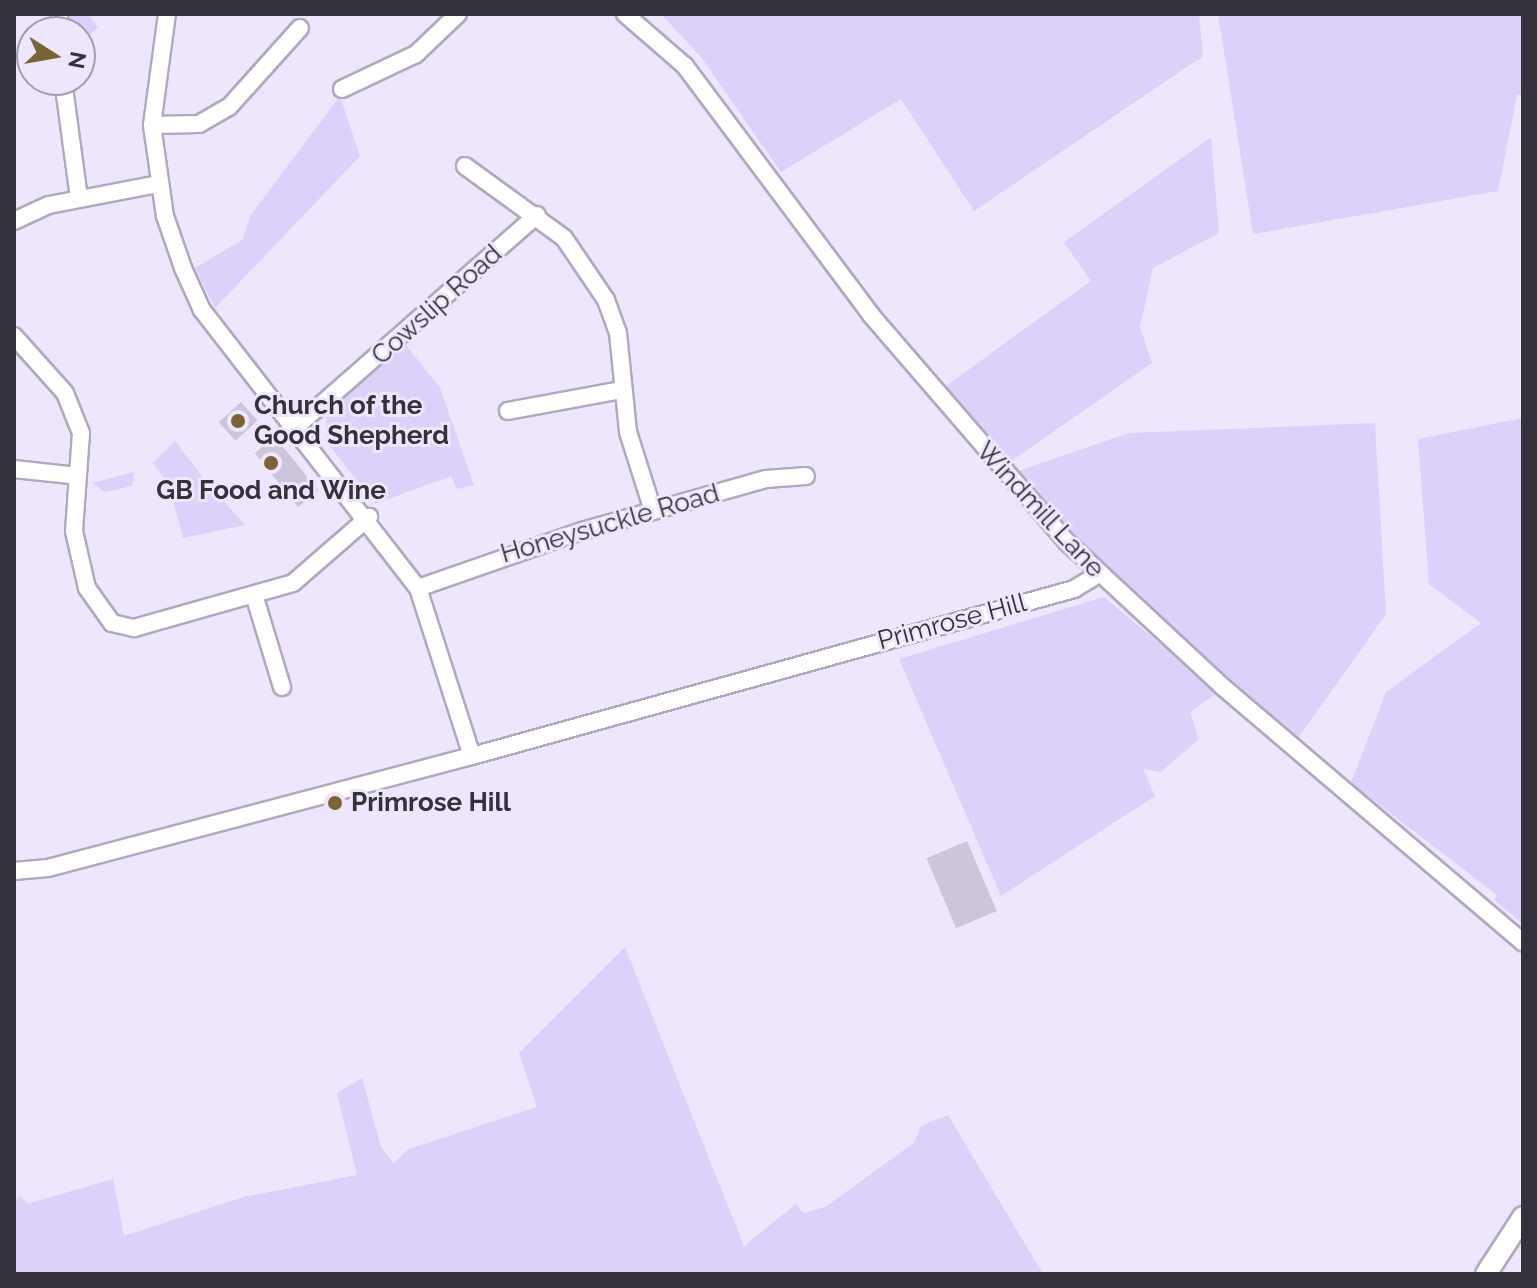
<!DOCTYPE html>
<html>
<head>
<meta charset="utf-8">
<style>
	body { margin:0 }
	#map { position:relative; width:1537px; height:1288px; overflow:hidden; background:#ede6fd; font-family:Raleway,sans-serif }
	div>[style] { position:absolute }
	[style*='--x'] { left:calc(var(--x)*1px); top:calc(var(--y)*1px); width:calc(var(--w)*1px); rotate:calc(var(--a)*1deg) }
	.green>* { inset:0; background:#ddd0fb }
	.building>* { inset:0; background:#ccc5dc; transform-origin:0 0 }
	.roads { filter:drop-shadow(2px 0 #b0a9bf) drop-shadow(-2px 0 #b0a9bf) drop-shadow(0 2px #b0a9bf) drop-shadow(0 -2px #b0a9bf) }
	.minor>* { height:16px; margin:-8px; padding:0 8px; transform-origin:8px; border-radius:8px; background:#fff }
	.tertiary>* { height:20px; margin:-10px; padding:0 10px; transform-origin:10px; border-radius:10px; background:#fff }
	.dots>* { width:22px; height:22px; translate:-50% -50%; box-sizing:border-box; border:4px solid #ede6fd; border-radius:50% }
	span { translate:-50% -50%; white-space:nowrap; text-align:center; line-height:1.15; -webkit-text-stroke:6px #ede6fd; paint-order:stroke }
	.street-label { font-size:26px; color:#34313a }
	.poi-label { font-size:26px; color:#34313a; font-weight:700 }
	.left { translate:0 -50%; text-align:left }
	.frame { position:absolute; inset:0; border:16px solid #34313a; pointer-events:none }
	.north { position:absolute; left:16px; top:16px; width:80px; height:80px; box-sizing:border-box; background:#ede6fd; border:2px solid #a39eaf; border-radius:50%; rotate:101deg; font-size:22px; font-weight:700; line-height:32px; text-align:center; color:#34313a }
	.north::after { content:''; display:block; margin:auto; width:28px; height:36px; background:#786533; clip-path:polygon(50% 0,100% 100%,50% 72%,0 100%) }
</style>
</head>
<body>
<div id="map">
	<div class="green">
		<div style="clip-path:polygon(68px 14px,88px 14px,98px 27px,80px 45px)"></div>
		<div style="clip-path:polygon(661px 14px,1199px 14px,1203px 56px,974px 211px,901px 99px,781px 172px,701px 57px)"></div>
		<div style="clip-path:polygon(1218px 14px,1523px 14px,1523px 95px,1517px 95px,1498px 191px,1253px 234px)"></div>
		<div style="clip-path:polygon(340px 96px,360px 156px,215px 308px,195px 268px,242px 240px,251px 215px)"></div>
		<div style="clip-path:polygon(1211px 137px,1219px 233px,1153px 268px,1140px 327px,1152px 363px,1007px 464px,939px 391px,1091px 281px,1064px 242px)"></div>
		<div style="clip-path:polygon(406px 345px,440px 388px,474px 485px,457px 489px,451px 476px,375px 504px,326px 441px,327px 410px)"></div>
		<div style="clip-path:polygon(1523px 418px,1523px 924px,1494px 900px,1497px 895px,1351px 783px,1386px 692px,1481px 623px,1429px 584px,1418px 439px)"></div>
		<div style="clip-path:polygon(1375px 423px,1386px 614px,1298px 738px,1126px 587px,1015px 472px,1129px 433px)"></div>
		<div style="clip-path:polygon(175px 441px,205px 480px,245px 525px,183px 538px,169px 485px,153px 463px)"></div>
		<div style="clip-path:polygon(134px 472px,132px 486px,105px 492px,92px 483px)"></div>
		<div style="clip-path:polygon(1104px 597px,1218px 692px,1190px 712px,1199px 739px,1161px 772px,1143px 769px,1155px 796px,1001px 896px,899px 659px)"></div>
		<div style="clip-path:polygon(625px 947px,744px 1246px,796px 1204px,803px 1213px,825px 1207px,914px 1143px,921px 1126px,948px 1115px,1043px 1274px,14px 1274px,14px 1201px,21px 1196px,27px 1204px,113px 1179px,124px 1236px,243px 1197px,357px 1175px,337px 1093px,362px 1078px,381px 1147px,393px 1163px,409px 1149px,537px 1107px,519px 1053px)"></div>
	</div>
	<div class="building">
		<div style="left:241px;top:402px;width:25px;height:30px;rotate:48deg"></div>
		<div style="left:275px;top:437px;width:69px;height:26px;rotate:51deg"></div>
		<div style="left:967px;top:841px;width:76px;height:44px;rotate:67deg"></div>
	</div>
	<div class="roads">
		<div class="minor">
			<div style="--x:59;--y:14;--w:18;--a:87"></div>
			<div style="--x:167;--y:14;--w:112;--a:97.7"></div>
			<div style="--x:152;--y:125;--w:92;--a:81.9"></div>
			<div style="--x:165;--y:216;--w:55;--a:70.9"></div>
			<div style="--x:183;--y:268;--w:46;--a:65.7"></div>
			<div style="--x:202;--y:310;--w:352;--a:52.2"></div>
			<div style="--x:418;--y:588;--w:176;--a:72.2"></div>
			<div style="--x:625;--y:14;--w:79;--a:40.9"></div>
			<div style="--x:685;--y:66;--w:311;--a:53.2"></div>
			<div style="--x:871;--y:315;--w:301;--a:49.2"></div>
			<div style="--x:1068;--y:543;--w:212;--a:42.9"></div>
			<div style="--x:1223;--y:687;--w:394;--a:40.4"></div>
			<div style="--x:63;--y:80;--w:120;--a:82.3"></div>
			<div style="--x:342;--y:89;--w:82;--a:-25.3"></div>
			<div style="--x:416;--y:54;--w:58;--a:-43.6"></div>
			<div style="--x:152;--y:125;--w:47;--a:-1.2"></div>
			<div style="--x:199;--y:124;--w:34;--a:-30"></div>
			<div style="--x:229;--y:107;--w:106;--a:-48.1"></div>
			<div style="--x:465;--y:166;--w:122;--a:36"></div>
			<div style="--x:564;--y:238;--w:75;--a:55.9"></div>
			<div style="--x:606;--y:300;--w:35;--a:70"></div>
			<div style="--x:618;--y:333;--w:100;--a:84.2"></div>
			<div style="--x:628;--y:432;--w:83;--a:72.4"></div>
			<div style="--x:14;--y:221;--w:38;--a:-25"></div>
			<div style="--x:49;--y:205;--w:111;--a:-10.9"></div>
			<div style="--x:14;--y:336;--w:76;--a:48.2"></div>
			<div style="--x:65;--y:393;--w:43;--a:68.2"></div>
			<div style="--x:81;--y:433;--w:98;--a:94.1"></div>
			<div style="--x:74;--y:531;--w:58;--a:77.2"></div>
			<div style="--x:87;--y:588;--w:43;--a:54.5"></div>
			<div style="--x:112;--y:623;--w:23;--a:13"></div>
			<div style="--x:134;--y:628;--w:165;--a:-15.8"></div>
			<div style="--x:293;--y:583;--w:101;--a:-41"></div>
			<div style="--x:508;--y:411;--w:115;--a:-10.5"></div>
			<div style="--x:298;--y:425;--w:318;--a:-41.3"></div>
			<div style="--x:14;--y:469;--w:64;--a:6.2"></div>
			<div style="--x:418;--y:588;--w:174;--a:-19.2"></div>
			<div style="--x:582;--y:531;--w:191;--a:-15.8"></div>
			<div style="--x:766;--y:479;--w:40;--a:-4.3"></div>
			<div style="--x:255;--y:598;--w:93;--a:73.1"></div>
			<div style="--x:14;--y:871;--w:34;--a:-5"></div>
			<div style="--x:48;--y:868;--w:439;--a:-14.8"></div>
			<div style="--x:472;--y:756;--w:625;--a:-15.5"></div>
			<div style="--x:1074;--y:589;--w:29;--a:-31"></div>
		</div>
		<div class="tertiary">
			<div style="--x:1486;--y:1274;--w:68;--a:-57"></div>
		</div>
	</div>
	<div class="dots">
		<div style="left:238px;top:421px;background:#786533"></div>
		<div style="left:271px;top:463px;background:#786533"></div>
		<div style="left:335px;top:803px;background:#786533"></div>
	</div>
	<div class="street-label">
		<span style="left:437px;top:305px;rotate:-42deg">Cowslip Road</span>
		<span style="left:1040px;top:510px;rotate:47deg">Windmill Lane</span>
		<span style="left:610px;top:524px;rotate:-16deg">Honeysuckle Road</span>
		<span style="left:952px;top:622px;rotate:-15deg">Primrose Hill</span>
	</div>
	<div class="poi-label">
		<span class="left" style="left:254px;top:421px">Church of the<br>Good Shepherd</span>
		<span style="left:271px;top:491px">GB Food and Wine</span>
		<span class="left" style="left:351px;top:803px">Primrose Hill</span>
	</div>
	<div class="frame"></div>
	<div class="north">N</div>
</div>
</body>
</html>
